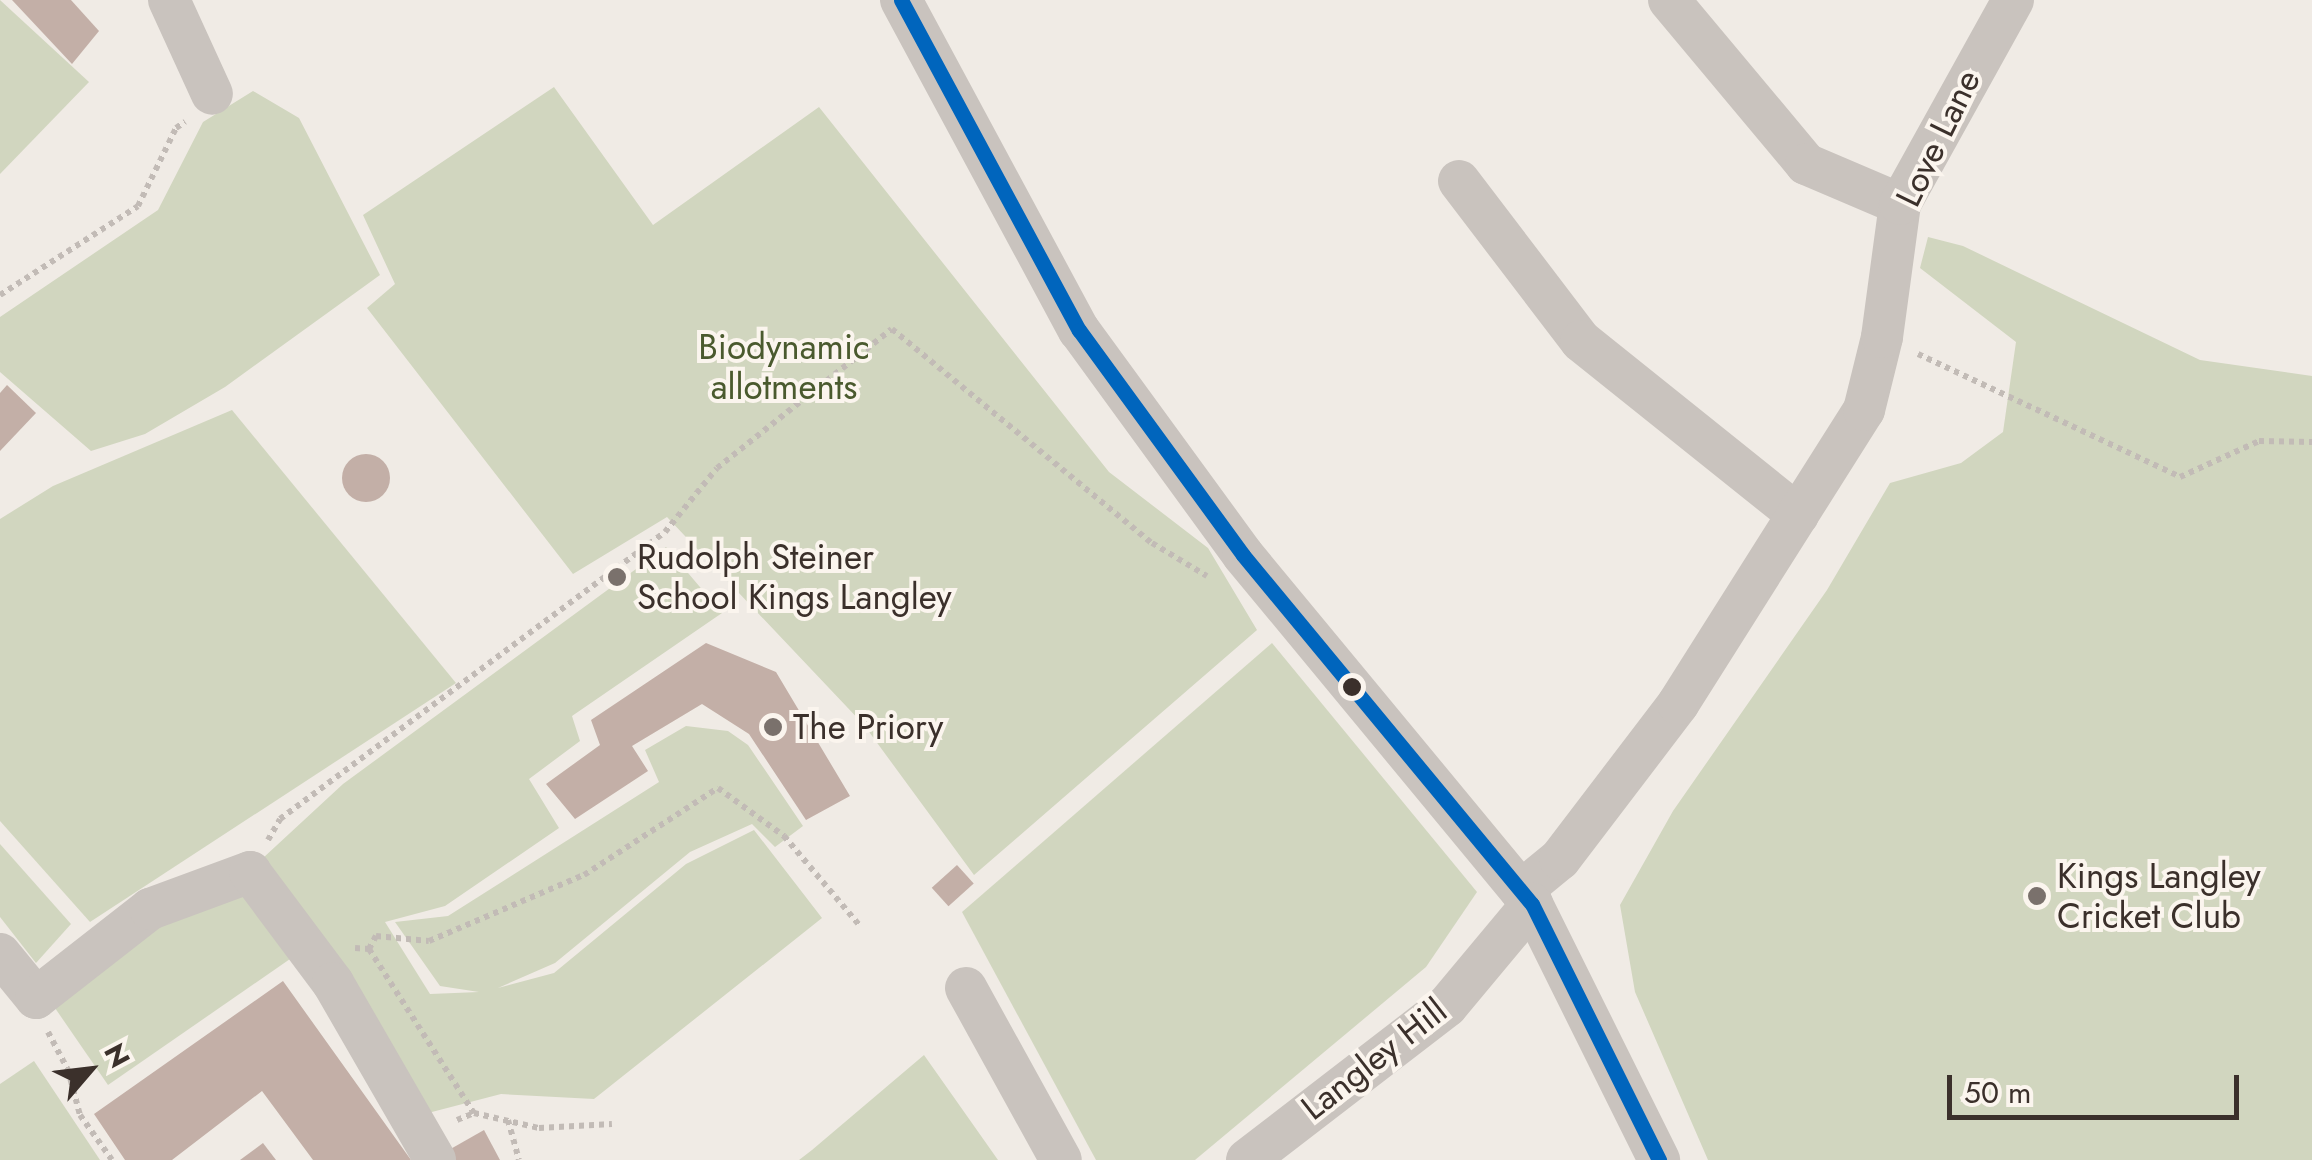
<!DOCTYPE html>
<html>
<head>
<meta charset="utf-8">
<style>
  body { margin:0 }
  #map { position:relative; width:2312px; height:1160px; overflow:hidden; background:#f0ebe5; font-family:Jost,sans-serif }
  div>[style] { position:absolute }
  .green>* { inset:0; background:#d1d6bf }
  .building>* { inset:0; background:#c3afa7; transform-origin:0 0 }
  .round { border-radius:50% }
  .path>* { height:6px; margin-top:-3px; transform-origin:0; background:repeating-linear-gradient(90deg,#c2bbb6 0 5px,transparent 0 10px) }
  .minor>* { height:42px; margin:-21px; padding:0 21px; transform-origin:21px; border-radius:21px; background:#c9c3be }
  .bus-1>* { height:15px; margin:-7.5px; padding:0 7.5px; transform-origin:7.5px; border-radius:7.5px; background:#0065bd }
  .dots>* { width:28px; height:28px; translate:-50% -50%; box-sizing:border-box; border:5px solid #fbf5ee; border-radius:50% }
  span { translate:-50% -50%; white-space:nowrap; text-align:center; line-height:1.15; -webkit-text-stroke:8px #fbf5ee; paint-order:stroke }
  .street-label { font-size:35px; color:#3b302b }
  .park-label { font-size:35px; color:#4a5a2e }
  .poi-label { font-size:35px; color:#3b302b }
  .left { translate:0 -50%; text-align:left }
  .north { position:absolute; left:40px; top:1020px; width:100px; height:100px; -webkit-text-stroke:8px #fbf5ee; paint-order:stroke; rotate:62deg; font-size:28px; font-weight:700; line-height:40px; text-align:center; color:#3b302b }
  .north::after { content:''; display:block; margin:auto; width:35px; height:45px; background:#3b302b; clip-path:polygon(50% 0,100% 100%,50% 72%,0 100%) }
  .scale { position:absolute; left:1947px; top:1075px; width:292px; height:45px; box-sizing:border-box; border:5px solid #3b302b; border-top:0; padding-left:12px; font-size:30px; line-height:35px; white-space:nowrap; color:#3b302b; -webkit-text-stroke:8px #fbf5ee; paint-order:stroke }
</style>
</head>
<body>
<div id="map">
  <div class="green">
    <i style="clip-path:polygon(0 0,89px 82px,0 174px)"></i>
    <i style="clip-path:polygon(554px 87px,653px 225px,819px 107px,1109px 472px,1208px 548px,1257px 630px,974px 875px,864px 725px,667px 517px,573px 574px,367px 308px,395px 284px,363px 215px)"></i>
    <i style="clip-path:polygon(253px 91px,299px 118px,380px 275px,225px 387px,145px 434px,91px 451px,0 372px,0 317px,158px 210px,203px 122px)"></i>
    <i style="clip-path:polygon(1928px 237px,1963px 246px,2200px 360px,2312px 376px,2312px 1160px,1708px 1160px,1635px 992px,1620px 905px,1673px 811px,1827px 590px,1890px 483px,1961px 463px,2003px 432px,2016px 342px,1920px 268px)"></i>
    <i style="clip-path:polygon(232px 410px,456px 683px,90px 922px,0 821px,0 519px,53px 486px)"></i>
    <i style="clip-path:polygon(666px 547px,722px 613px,572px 716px,580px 741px,529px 779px,559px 828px,445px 906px,385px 922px,430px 994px,479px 992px,440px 986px,395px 922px,448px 916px,659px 782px,645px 750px,686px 726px,728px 731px,748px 745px,803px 826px,775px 847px,752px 824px,690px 852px,555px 963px,498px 988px,554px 973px,686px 864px,754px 830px,822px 918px,594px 1099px,501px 1094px,428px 1113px,263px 858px,343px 784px)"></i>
    <i style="clip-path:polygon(1272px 643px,1477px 892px,1426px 967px,1195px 1160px,1096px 1160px,962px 912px)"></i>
    <i style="clip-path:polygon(0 844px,71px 924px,36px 963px,0 917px)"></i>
    <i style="clip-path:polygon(245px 888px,290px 959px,108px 1085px,55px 1008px,145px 931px)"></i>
    <i style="clip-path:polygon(924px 1055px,998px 1160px,799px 1160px,812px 1150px)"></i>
    <i style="clip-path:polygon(34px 1061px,100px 1160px,0 1160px,0 1084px)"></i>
  </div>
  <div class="building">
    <i style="clip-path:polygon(12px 0,71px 0,99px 31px,72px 64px)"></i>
    <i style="clip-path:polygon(7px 385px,36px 413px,0 451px,0 393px)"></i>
    <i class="round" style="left:342px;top:454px;width:48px;height:48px"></i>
    <i style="clip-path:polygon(706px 643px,776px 672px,850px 796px,806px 820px,749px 734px,702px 704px,632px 746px,648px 771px,575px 819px,546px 784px,600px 745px,591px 720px)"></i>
    <i style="left:957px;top:865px;width:25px;height:34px;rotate:48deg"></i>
    <i style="clip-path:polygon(283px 981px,411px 1160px,313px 1160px,262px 1091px,172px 1160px,125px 1160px,94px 1114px)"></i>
    <i style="clip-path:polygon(484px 1130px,500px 1160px,443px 1160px,440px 1155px)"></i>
    <i style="clip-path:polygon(263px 1143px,276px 1160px,240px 1160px)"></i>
  </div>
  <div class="path">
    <i style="left:0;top:295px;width:164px;rotate:-32.8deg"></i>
    <i style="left:138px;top:206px;width:87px;rotate:-64deg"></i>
    <i style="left:176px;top:128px;width:11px;rotate:-34deg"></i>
    <i style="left:1918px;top:354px;width:289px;rotate:25.1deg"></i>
    <i style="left:2180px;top:477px;width:87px;rotate:-24.5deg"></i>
    <i style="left:2259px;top:441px;width:53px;rotate:1.1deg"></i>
    <i style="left:268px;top:840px;width:24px;rotate:-60deg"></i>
    <i style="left:280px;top:819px;width:480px;rotate:-36.7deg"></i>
    <i style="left:665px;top:532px;width:82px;rotate:-50.9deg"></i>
    <i style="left:717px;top:468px;width:223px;rotate:-38.5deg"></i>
    <i style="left:892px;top:329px;width:337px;rotate:39.5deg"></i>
    <i style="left:1152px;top:543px;width:64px;rotate:31deg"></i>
    <i style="left:355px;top:948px;width:14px;rotate:4deg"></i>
    <i style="left:369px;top:949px;width:195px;rotate:57.4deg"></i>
    <i style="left:369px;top:949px;width:15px;rotate:-62deg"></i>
    <i style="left:376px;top:936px;width:53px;rotate:5.4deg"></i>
    <i style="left:429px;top:941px;width:168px;rotate:-23.1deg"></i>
    <i style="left:584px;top:875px;width:160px;rotate:-33deg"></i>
    <i style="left:718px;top:788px;width:82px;rotate:36deg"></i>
    <i style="left:784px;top:836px;width:119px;rotate:49.8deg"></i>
    <i style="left:48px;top:1032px;width:43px;rotate:62.2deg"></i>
    <i style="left:68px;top:1070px;width:47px;rotate:75.1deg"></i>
    <i style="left:80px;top:1115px;width:55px;rotate:54.6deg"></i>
    <i style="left:457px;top:1120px;width:18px;rotate:-22deg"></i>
    <i style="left:474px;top:1113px;width:67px;rotate:13deg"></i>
    <i style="left:539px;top:1128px;width:73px;rotate:-3.1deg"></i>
    <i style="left:508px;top:1120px;width:41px;rotate:74.6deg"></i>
  </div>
  <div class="minor">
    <i style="left:169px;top:0;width:103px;rotate:65.4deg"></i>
    <i style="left:901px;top:0;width:375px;rotate:61.7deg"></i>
    <i style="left:1079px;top:330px;width:278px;rotate:53.9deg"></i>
    <i style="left:1243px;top:555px;width:453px;rotate:50.4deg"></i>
    <i style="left:1532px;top:904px;width:286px;rotate:63.6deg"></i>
    <i style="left:1669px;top:0;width:214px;rotate:50.1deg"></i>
    <i style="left:1806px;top:164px;width:102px;rotate:23.1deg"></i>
    <i style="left:1459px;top:181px;width:201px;rotate:52.7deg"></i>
    <i style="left:1581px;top:341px;width:278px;rotate:38.7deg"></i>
    <i style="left:1521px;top:891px;width:50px;rotate:-39.4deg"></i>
    <i style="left:1560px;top:859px;width:195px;rotate:-52.7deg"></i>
    <i style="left:1678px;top:704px;width:348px;rotate:-57.7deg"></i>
    <i style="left:1864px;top:410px;width:75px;rotate:-76.1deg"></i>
    <i style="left:1882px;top:337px;width:134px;rotate:-82.3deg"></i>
    <i style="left:1900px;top:204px;width:233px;rotate:-61deg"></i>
    <i style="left:0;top:954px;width:57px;rotate:50.7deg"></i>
    <i style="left:36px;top:998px;width:145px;rotate:-38deg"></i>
    <i style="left:150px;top:909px;width:107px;rotate:-20.3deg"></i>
    <i style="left:250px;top:872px;width:139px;rotate:53.2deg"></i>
    <i style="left:333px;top:983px;width:204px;rotate:60deg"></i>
    <i style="left:966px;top:988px;width:196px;rotate:61.1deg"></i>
    <i style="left:1247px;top:1160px;width:252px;rotate:-37.6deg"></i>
    <i style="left:1447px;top:1006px;width:133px;rotate:-50.2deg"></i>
  </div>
  <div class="bus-1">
    <i style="left:901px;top:0;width:375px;rotate:61.7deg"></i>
    <i style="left:1079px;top:330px;width:278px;rotate:53.9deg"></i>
    <i style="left:1243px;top:555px;width:453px;rotate:50.4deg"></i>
    <i style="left:1532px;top:904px;width:286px;rotate:63.6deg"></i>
  </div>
  <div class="dots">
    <i style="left:617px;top:577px;background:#7a716c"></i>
    <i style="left:1352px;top:687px;background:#3b302b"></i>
    <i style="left:773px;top:727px;background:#7a716c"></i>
    <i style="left:2037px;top:896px;background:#7a716c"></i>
  </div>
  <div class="street-label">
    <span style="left:1938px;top:138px;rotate:-64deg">Love Lane</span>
    <span style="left:1374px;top:1059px;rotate:-38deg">Langley Hill</span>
  </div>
  <div class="park-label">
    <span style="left:784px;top:367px">Biodynamic<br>allotments</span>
  </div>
  <div class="poi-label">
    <span class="left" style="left:637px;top:577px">Rudolph Steiner<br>School Kings Langley</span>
    <span class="left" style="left:793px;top:727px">The Priory</span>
    <span class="left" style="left:2057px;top:896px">Kings Langley<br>Cricket Club</span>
  </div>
  <div class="north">N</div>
  <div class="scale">50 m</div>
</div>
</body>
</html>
